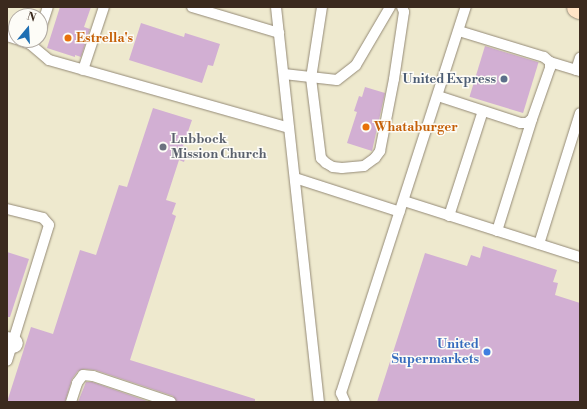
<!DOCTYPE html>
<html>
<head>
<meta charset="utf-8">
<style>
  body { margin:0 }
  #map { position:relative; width:587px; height:409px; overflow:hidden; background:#eee9ce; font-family:"Libre Bodoni",serif }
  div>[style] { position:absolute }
  .building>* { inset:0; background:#d2afd3; transform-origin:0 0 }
  .roads { filter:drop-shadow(0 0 1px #948a76) drop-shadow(0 0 1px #948a76) }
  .lane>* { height:10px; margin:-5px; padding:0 5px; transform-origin:5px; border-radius:5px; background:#fff }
  .street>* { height:19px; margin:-9.5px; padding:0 9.5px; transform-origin:9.5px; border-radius:9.5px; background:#fff }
  .secondary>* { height:22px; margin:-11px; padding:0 11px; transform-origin:11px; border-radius:11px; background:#ffe4c6 }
  .dots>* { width:11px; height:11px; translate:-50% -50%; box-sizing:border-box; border:2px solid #fdfcf7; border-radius:50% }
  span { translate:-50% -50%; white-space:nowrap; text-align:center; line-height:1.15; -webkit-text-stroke:3px #fdfcf7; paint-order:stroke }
  .food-label { font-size:13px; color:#c56008; font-weight:700 }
  .left { translate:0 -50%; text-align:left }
  .service-label { font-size:13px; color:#4e5e75; font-weight:700 }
  .right { translate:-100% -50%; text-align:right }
  .worship-label { font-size:13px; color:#5b616d; font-weight:700 }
  .shop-label { font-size:13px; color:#366cbe; font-weight:700 }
  .frame { position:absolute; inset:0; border:8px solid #3b2a1e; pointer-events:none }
  .north { position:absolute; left:8px; top:8px; width:40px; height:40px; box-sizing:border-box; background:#fdfcf7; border:1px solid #afa8a0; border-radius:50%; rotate:18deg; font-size:11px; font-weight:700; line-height:16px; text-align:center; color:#3b2a1e }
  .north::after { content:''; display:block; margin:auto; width:14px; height:18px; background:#1f6fb2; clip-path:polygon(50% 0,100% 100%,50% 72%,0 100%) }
</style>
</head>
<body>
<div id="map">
  <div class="building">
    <i style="clip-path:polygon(60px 7px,91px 7px,84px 27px,90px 29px,81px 57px,75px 55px,75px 57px,47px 48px)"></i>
    <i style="clip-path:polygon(141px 23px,184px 37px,185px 33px,220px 44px,213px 66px,208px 65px,202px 83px,129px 60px)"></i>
    <i style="left:485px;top:46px;width:56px;height:53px;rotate:17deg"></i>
    <i style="clip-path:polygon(365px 87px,385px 93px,372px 151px,347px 143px,357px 112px,354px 111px,359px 96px,362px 97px)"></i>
    <i style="clip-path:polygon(153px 108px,192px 120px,183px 146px,188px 148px,184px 162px,179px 160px,166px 200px,176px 203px,172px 214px,176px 216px,130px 360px,255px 399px,255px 402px,177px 402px,173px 396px,95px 370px,84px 369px,78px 371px,72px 379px,65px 402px,7px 402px,31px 327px,53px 334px,80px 250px,96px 255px,119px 185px,127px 187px)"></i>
    <i style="clip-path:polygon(483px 246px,557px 270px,553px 282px,558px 283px,555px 295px,580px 303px,580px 402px,377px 402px,425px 253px,467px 266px,471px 255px,480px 258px)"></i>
    <i style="clip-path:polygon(7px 252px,29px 259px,10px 317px,7px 317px)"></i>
    <i style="clip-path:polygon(86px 382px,92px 382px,150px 402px,78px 402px)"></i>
  </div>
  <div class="roads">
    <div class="lane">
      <i style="left:192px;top:7px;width:91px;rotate:16.6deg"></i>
      <i style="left:276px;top:7px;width:397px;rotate:83.8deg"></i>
      <i style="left:322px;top:7px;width:72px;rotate:98.8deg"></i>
      <i style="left:311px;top:78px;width:81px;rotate:82.9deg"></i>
      <i style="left:321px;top:158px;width:7px;rotate:45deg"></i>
      <i style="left:326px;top:163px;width:8px;rotate:30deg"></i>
      <i style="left:333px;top:167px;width:9px;rotate:6deg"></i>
      <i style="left:342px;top:168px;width:22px;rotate:-5deg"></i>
      <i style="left:364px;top:166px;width:14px;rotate:-36deg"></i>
      <i style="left:375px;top:158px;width:9px;rotate:-54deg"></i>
      <i style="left:380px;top:151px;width:73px;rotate:-79deg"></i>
      <i style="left:394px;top:79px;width:68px;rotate:-81.5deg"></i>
      <i style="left:404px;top:12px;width:5px;rotate:-112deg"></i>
      <i style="left:40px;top:31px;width:25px;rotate:-72deg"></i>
      <i style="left:7px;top:36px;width:9px;rotate:18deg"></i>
      <i style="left:19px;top:40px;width:12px;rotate:20deg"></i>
      <i style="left:30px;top:44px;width:25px;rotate:40deg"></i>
      <i style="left:49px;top:60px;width:249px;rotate:15.8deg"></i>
      <i style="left:550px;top:62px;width:31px;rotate:17deg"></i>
      <i style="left:83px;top:70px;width:66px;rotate:-71.6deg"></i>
      <i style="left:576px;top:70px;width:13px;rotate:-72deg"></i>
      <i style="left:284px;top:74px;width:53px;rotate:6.5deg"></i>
      <i style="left:337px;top:80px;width:24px;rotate:-38deg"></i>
      <i style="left:356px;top:65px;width:67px;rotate:-59.6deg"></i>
      <i style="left:438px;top:96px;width:86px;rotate:18.2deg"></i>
      <i style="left:520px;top:123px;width:7px"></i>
      <i style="left:527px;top:123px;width:6px;rotate:-39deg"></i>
      <i style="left:532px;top:119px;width:54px;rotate:-70.6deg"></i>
      <i style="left:550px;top:68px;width:6px;rotate:-90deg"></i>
      <i style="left:550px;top:62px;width:8px;rotate:-140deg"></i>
      <i style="left:544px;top:57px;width:89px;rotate:-163deg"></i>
      <i style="left:295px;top:178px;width:110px;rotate:17.9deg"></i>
      <i style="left:404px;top:201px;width:185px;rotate:17.7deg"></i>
      <i style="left:7px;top:209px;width:37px;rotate:14deg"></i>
      <i style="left:43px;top:218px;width:9px;rotate:49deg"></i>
      <i style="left:49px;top:225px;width:142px;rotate:107.2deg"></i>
      <i style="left:449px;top:216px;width:110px;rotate:-72.1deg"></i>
      <i style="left:497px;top:231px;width:117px;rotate:-72.6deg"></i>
      <i style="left:539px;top:244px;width:137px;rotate:-72.6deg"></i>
      <i style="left:71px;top:402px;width:20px;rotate:-72deg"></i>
      <i style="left:77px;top:383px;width:10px;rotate:-53deg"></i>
      <i style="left:83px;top:375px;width:10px;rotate:6deg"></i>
      <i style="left:93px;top:376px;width:82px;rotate:18.4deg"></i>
      <i style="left:345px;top:402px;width:10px;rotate:-114deg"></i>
      <i style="left:341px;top:393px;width:406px;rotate:-72.1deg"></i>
    </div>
    <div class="street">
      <i style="left:7px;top:341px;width:6px;rotate:18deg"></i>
    </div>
    <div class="secondary">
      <i style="left:578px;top:7px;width:2px;rotate:27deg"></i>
    </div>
  </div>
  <div class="dots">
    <i style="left:68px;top:38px;background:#e8710a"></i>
    <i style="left:504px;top:79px;background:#5c6f8a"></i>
    <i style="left:366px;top:127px;background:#e8710a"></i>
    <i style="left:163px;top:147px;background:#6b7280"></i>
    <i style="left:487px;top:352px;background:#3f7fe0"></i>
  </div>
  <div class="food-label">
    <span class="left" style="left:76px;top:38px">Estrella's</span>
    <span class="left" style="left:374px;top:127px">Whataburger</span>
  </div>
  <div class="service-label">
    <span class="right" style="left:496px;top:79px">United Express</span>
  </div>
  <div class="worship-label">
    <span class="left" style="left:171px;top:147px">Lubbock<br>Mission Church</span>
  </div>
  <div class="shop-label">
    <span class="right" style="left:479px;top:352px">United<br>Supermarkets</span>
  </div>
  <div class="frame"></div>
  <div class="north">N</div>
</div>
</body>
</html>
